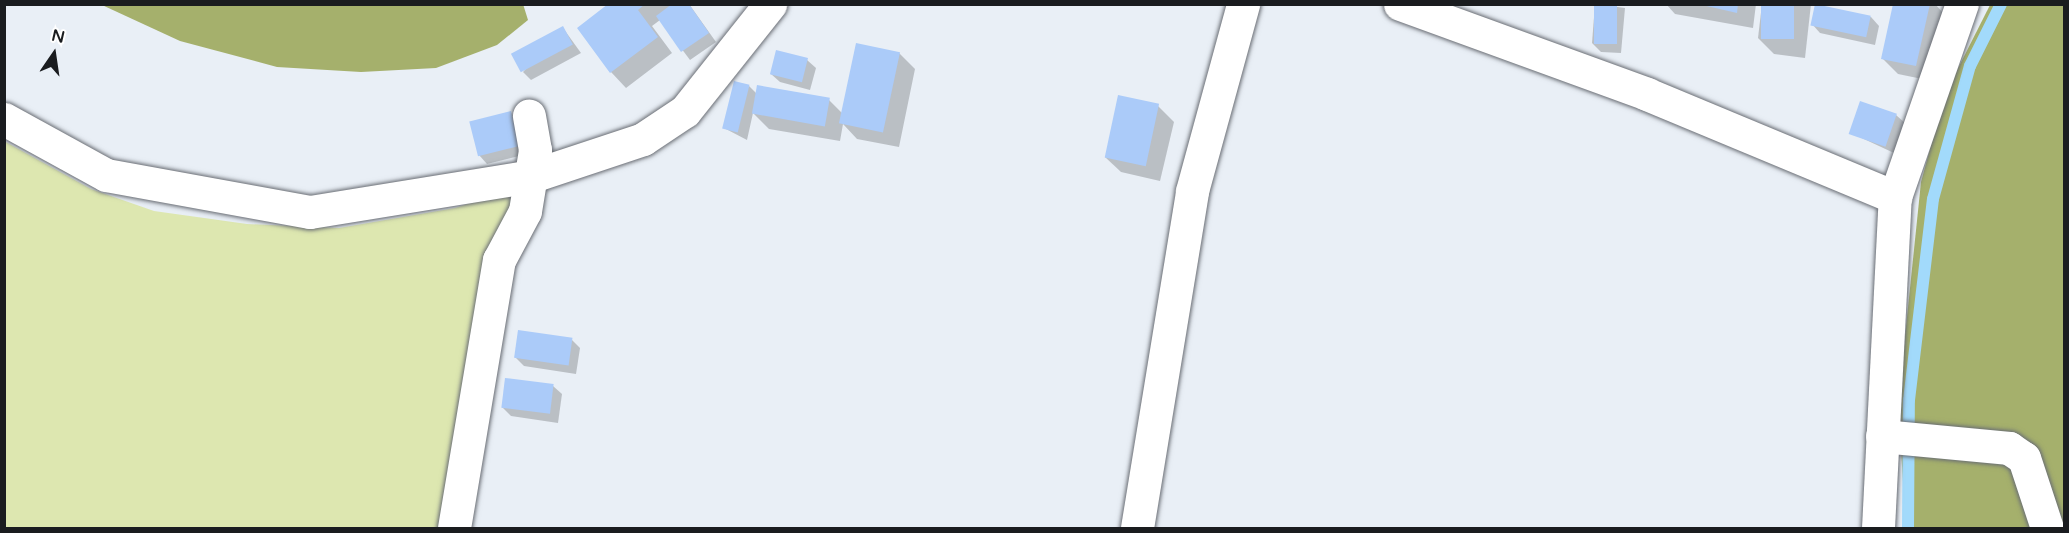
<!DOCTYPE html>
<html>
<head>
<meta charset="utf-8">
<style>
  body { margin:0 }
  #map { position:relative; width:2069px; height:533px; overflow:hidden; background:#e9eff6; font-family:"Varela Round",sans-serif }
  div>[style] { position:absolute }
  .green>* { inset:0; background:#dde7b0 }
  .forest>* { inset:0; background:#a5b06c }
  .shadow>* { inset:0; background:#0003 }
  .stream>* { height:12px; margin:-6px; padding:0 6px; transform-origin:6px; border-radius:6px; background:#a2dafb }
  .building>* { inset:0; background:#abcbf9; transform-origin:0 0 }
  .roads { filter:drop-shadow(0 0 2px #696d74) drop-shadow(0 0 2px #696d74) }
  .minor>* { height:33px; margin:-16.5px; padding:0 16.5px; transform-origin:16.5px; border-radius:16.5px; background:#fff }
  span { translate:-50% -50%; white-space:nowrap; text-align:center; line-height:1.15; -webkit-text-stroke:4.5px #fff; paint-order:stroke }
  .frame { position:absolute; inset:0; border:6px solid #1a1c1f; pointer-events:none }
  .north { position:absolute; left:24px; top:24px; width:60px; height:60px; -webkit-text-stroke:4px #fff; paint-order:stroke; rotate:13deg; font-size:16px; font-weight:700; line-height:24px; text-align:center; color:#1a1c1f }
  .north::after { content:''; display:block; margin:auto; width:21px; height:27px; background:#1a1c1f; clip-path:polygon(50% 0,100% 100%,50% 72%,0 100%) }
</style>
</head>
<body>
<div id="map">
  <div class="green">
    <i style="clip-path:polygon(4px 141px,91px 189px,154px 211px,247px 224px,339px 228px,455px 208px,501px 193px,516px 197px,446px 528px,5px 528px)"></i>
  </div>
  <div class="forest">
    <i style="clip-path:polygon(523px 4px,528px 20px,497px 45px,436px 68px,361px 72px,277px 67px,180px 41px,102px 5px)"></i>
    <i style="clip-path:polygon(1990px 5px,2064px 5px,2064px 528px,1906px 528px,1898px 404px,1921px 182px,1945px 94px)"></i>
  </div>
  <div class="shadow">
    <i style="clip-path:polygon(611px 4px,689px 4px,716px 42px,690px 60px,660px 20px,652px 26px,672px 53px,626px 88px,611px 72px)"></i>
    <i style="clip-path:polygon(1595px 4px,1625px 8px,1621px 53px,1601px 52px,1592px 43px)"></i>
    <i style="clip-path:polygon(1666px 4px,1756px 4px,1753px 28px,1675px 14px)"></i>
    <i style="clip-path:polygon(1762px 4px,1811px 4px,1805px 58px,1774px 54px,1758px 38px)"></i>
    <i style="clip-path:polygon(1894px 4px,1935px 4px,1946px 16px,1932px 81px,1898px 74px,1882px 58px)"></i>
    <i style="clip-path:polygon(1871px 17px,1879px 26px,1875px 45px,1820px 33px,1812px 24px)"></i>
    <i style="clip-path:polygon(563px 28px,581px 53px,531px 80px,523px 72px)"></i>
    <i style="clip-path:polygon(899px 53px,915px 69px,899px 147px,857px 139px,843px 124px,840px 141px,769px 129px,753px 113px,747px 140px,724px 128px,749px 86px,757px 94px,829px 100px,843px 114px)"></i>
    <i style="clip-path:polygon(807px 60px,816px 68px,810px 90px,780px 82px,771px 74px)"></i>
    <i style="clip-path:polygon(1158px 106px,1174px 122px,1160px 181px,1121px 172px,1105px 157px)"></i>
    <i style="clip-path:polygon(511px 113px,519px 122px,527px 154px,487px 164px,479px 155px)"></i>
    <i style="clip-path:polygon(1896px 115px,1905px 123px,1894px 153px,1851px 133px)"></i>
    <i style="clip-path:polygon(571px 339px,580px 348px,576px 374px,524px 366px,515px 357px)"></i>
    <i style="clip-path:polygon(553px 386px,562px 394px,558px 423px,511px 416px,502px 407px)"></i>
  </div>
  <div class="stream">
    <i style="left:1908px;top:528px;width:128px;rotate:-89.6deg"></i>
    <i style="left:1909px;top:400px;width:202px;rotate:-83.2deg"></i>
    <i style="left:1933px;top:199px;width:138px;rotate:-74.5deg"></i>
    <i style="left:1970px;top:66px;width:69px;rotate:-63.4deg"></i>
  </div>
  <div class="building">
    <i style="clip-path:polygon(608px 4px,645px 4px,638px 10px,658px 37px,610px 73px,577px 28px)"></i>
    <i style="clip-path:polygon(672px 4px,689px 4px,709px 33px,681px 52px,656px 16px)"></i>
    <i style="left:1594px;top:4px;width:23px;height:40px"></i>
    <i style="clip-path:polygon(1698px 4px,1738px 4px,1737px 13px)"></i>
    <i style="left:1761px;top:4px;width:33px;height:35px"></i>
    <i style="left:1815px;top:4px;width:57px;height:22px;rotate:12deg"></i>
    <i style="clip-path:polygon(1893px 4px,1930px 4px,1916px 66px,1881px 59px)"></i>
    <i style="left:563px;top:26px;width:21px;height:59px;rotate:62deg"></i>
    <i style="left:856px;top:43px;width:45px;height:82px;rotate:12deg"></i>
    <i style="left:776px;top:50px;width:33px;height:25px;rotate:14deg"></i>
    <i style="left:734px;top:81px;width:16px;height:49px;rotate:14deg"></i>
    <i style="left:757px;top:85px;width:74px;height:29px;rotate:10deg"></i>
    <i style="left:1118px;top:95px;width:42px;height:64px;rotate:12deg"></i>
    <i style="left:1860px;top:101px;width:39px;height:35px;rotate:19deg"></i>
    <i style="left:511px;top:111px;width:36px;height:43px;rotate:76deg"></i>
    <i style="left:518px;top:330px;width:55px;height:28px;rotate:8deg"></i>
    <i style="left:505px;top:378px;width:49px;height:30px;rotate:7deg"></i>
  </div>
  <div class="roads">
    <div class="minor">
      <i style="left:1400px;top:4px;width:263px;rotate:20deg"></i>
      <i style="left:1647px;top:94px;width:269px;rotate:22.6deg"></i>
      <i style="left:4px;top:119px;width:116px;rotate:28.8deg"></i>
      <i style="left:106px;top:175px;width:207px;rotate:10.3deg"></i>
      <i style="left:310px;top:212px;width:225px;rotate:-9.2deg"></i>
      <i style="left:532px;top:176px;width:117px;rotate:-18.4deg"></i>
      <i style="left:643px;top:139px;width:50px;rotate:-33.7deg"></i>
      <i style="left:685px;top:111px;width:137px;rotate:-51.5deg"></i>
      <i style="left:1882px;top:436px;width:128px;rotate:5.4deg"></i>
      <i style="left:2009px;top:448px;width:18px;rotate:34deg"></i>
      <i style="left:2024px;top:458px;width:74px;rotate:71.8deg"></i>
      <i style="left:454px;top:528px;width:272px;rotate:-80.5deg"></i>
      <i style="left:499px;top:260px;width:55px;rotate:-62deg"></i>
      <i style="left:525px;top:211px;width:62px;rotate:-80.7deg"></i>
      <i style="left:535px;top:150px;width:35px;rotate:-100deg"></i>
      <i style="left:1137px;top:528px;width:341px;rotate:-80.7deg"></i>
      <i style="left:1192px;top:191px;width:194px;rotate:-74.7deg"></i>
      <i style="left:1878px;top:528px;width:331px;rotate:-87.1deg"></i>
      <i style="left:1895px;top:197px;width:204px;rotate:-70.9deg"></i>
    </div>
  </div>
  <div class="frame"></div>
  <div class="north">N</div>
</div>
</body>
</html>
